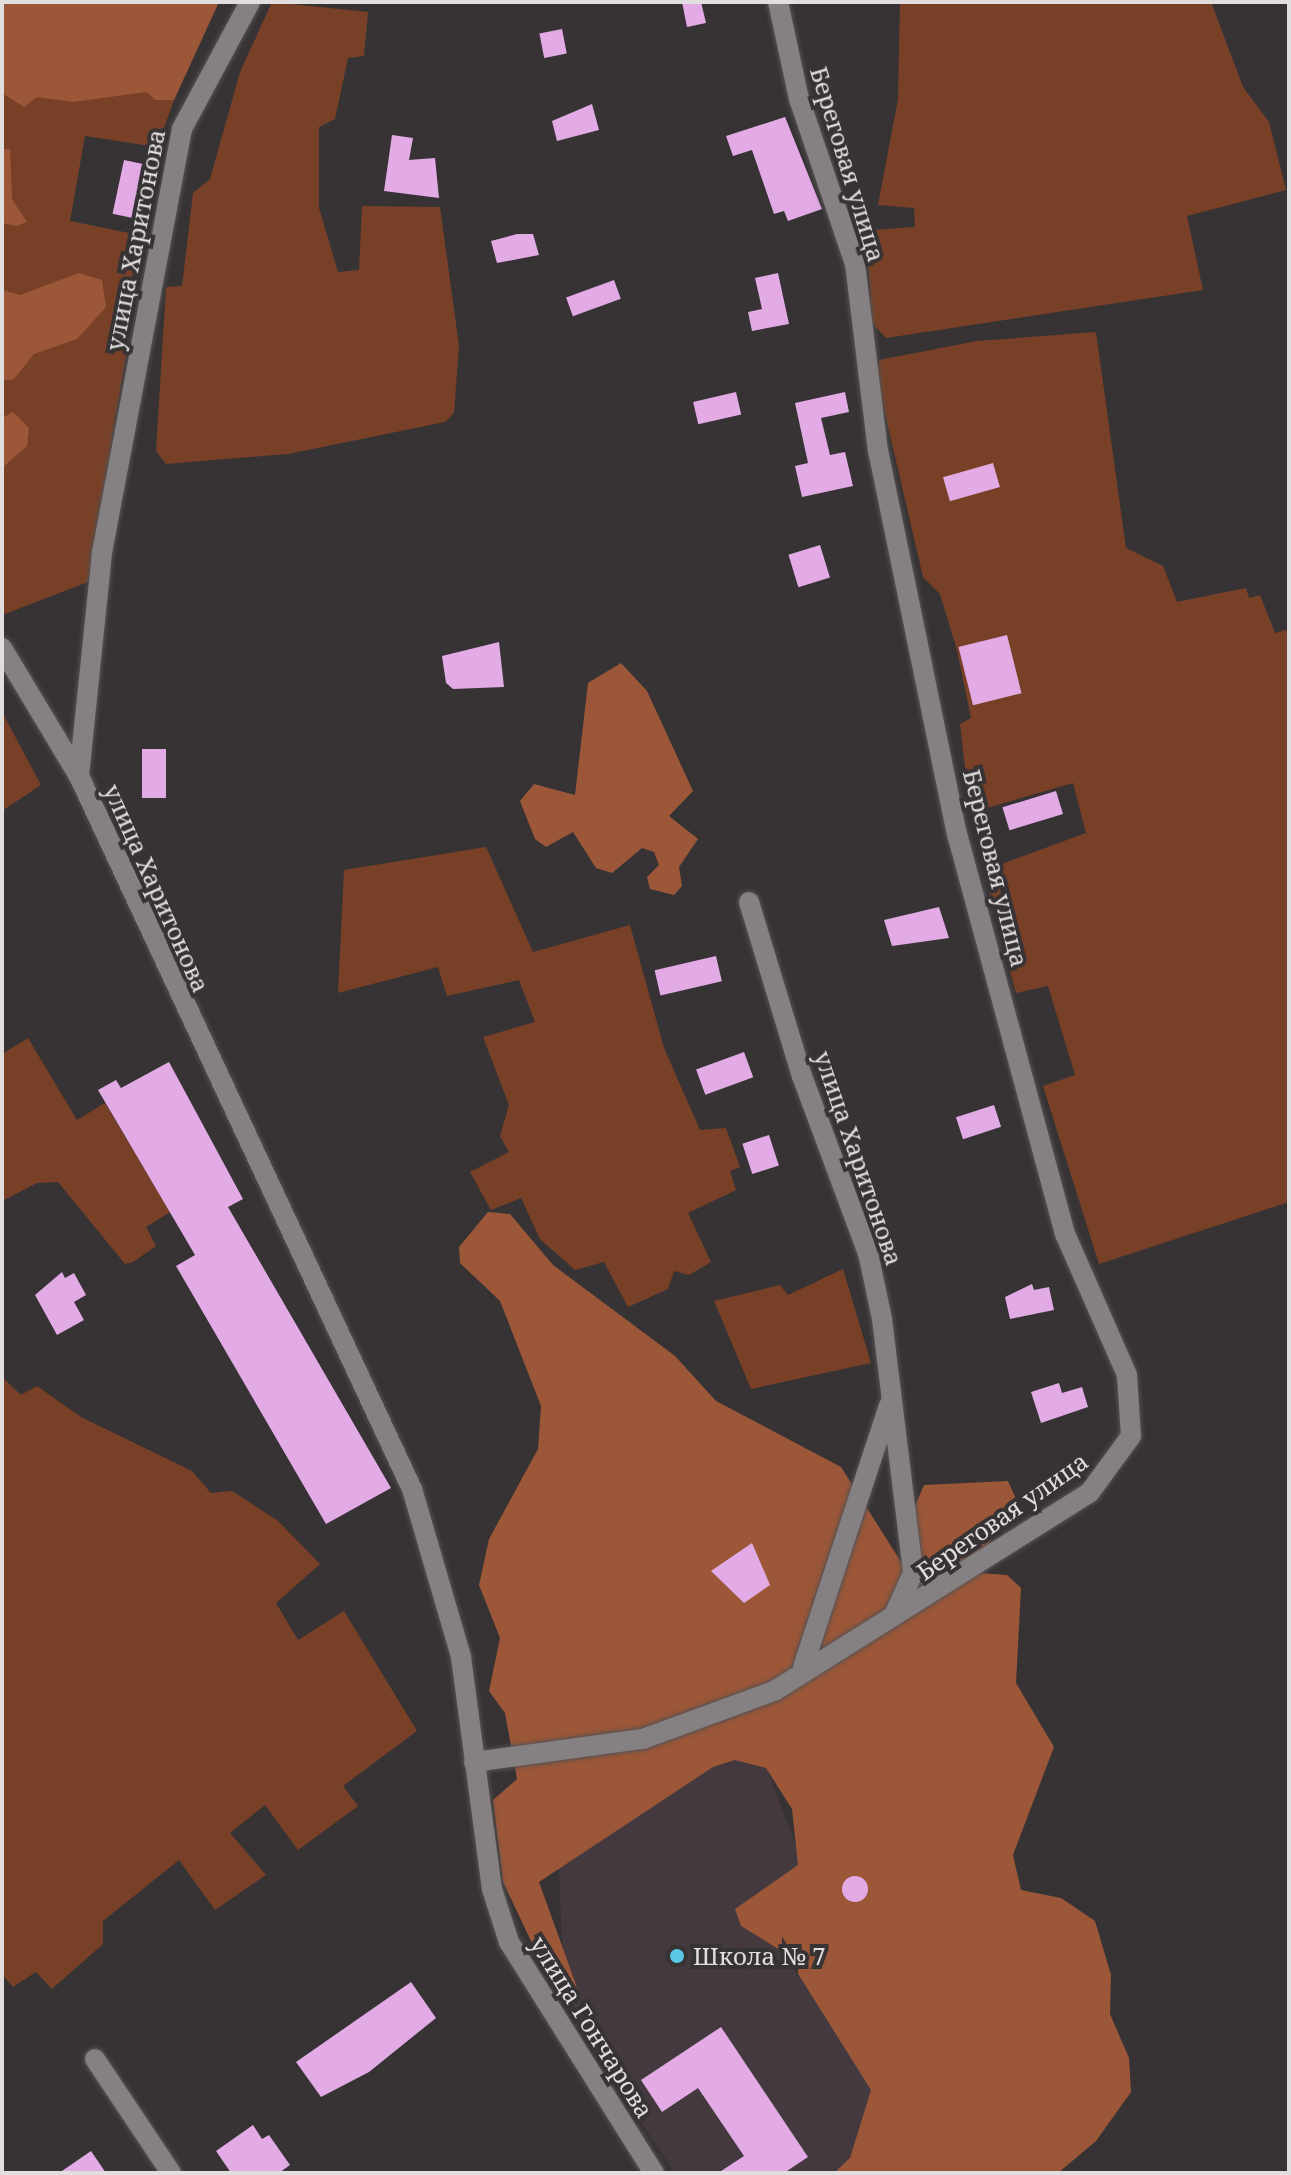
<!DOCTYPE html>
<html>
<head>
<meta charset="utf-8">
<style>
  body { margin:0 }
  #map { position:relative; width:1291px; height:2175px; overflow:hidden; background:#373335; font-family:"Noto Serif",serif }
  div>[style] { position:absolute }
  .built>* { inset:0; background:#44393e }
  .green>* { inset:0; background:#784026 }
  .forest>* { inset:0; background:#9c5738 }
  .building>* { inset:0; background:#e2abe6; transform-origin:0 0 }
  .round { border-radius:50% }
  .roads { filter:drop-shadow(0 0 2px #555253) drop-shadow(0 0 2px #555253) }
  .street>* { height:20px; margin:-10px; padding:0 10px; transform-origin:10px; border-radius:10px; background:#858082 }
  .dots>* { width:22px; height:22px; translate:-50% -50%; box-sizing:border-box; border:4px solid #373335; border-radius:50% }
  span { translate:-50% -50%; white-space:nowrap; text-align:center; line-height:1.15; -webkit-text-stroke:8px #373335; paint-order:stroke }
  .street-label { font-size:24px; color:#e1dedf }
  .poi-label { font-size:24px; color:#e1dedf }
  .left { translate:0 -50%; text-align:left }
  .frame { position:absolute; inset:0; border:4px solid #e1dedf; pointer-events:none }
</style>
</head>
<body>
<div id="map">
  <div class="built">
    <i style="clip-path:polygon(754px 1735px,805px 1869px,936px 2173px,675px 2173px,565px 2009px,558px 1851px)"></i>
  </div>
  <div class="green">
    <i style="clip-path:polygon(2px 2px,219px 2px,194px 45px,157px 147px,85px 136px,70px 221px,129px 233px,123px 264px,141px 266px,88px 582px,2px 615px)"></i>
    <i style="clip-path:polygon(272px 2px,368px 12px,364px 56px,348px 58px,335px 119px,319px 127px,319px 208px,338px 272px,359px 270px,362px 206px,440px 207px,459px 346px,454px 413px,445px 422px,288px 454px,166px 464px,156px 451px,166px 287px,182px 286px,193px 193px,210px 179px,240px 72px)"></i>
    <i style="clip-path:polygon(900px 2px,1211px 2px,1243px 87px,1269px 122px,1286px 190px,1187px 216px,1203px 290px,886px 338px,872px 323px,867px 238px,873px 230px,915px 227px,914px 208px,878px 205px,898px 99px)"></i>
    <i style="clip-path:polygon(1096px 332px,1126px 548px,1163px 566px,1177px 602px,1246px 588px,1249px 598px,1260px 595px,1275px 633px,1289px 629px,1289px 1202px,1099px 1264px,1043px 1086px,1075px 1075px,1048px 986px,1016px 993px,983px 871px,1086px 833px,1073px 783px,970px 813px,960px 724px,971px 718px,957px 650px,940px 594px,923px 577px,877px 379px,879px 360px,977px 341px)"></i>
    <i style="clip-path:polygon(2px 712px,41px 785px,2px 811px)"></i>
    <i style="clip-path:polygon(486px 847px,533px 952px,630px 925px,664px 1048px,700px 1130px,726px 1128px,740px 1167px,730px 1171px,736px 1190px,688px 1213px,711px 1262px,689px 1275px,674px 1271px,668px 1289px,628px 1307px,604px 1262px,575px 1270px,540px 1239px,521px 1198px,491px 1210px,470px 1172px,509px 1152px,500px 1136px,509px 1105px,483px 1037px,535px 1022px,519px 980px,447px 996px,438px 967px,338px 993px,344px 870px)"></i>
    <i style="clip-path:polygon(28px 1038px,77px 1120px,105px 1103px,170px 1212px,146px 1227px,156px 1246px,133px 1262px,125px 1264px,58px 1182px,37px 1183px,2px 1201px,2px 1054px)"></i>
    <i style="clip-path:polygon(843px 1269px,871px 1363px,751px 1389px,714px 1301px,780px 1285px,788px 1295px)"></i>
    <i style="clip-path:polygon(2px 1377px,21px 1395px,37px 1386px,81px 1417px,192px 1471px,211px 1493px,232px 1491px,277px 1520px,320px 1564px,276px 1603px,298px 1640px,344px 1611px,417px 1731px,343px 1786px,358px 1806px,298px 1850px,265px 1805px,230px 1833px,266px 1875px,215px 1910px,179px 1860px,103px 1921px,103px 1944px,52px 1989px,36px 1972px,13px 1987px,2px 1974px)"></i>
  </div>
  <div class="forest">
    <i style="clip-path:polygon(2px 2px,219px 2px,174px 100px,155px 100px,147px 92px,73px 102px,37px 97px,24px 107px,2px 93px)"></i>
    <i style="clip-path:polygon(2px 149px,10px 149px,12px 199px,27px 222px,17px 226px,2px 223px)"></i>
    <i style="clip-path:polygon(79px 273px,102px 280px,106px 307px,77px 339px,34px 354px,14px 379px,2px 381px,2px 290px,20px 295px)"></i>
    <i style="clip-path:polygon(13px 412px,29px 428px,27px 446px,2px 468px,2px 418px)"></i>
    <i style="clip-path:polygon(621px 663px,647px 691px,693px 791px,669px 816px,698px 839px,679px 867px,682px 886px,674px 895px,650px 889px,647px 877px,659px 865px,654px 852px,642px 848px,612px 873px,596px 868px,573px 832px,546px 847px,535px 839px,520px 801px,534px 784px,575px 795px,588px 683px)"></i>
    <i style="clip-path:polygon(488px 1212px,510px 1214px,553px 1265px,675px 1356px,716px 1401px,841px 1467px,903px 1565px,908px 1522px,924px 1485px,1008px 1481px,1020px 1508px,990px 1541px,980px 1573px,1007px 1575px,1021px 1588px,1016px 1683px,1054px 1747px,1013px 1855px,1021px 1890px,1061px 1898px,1095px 1921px,1111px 1975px,1110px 2014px,1129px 2058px,1131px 2092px,1096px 2141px,1058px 2173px,834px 2173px,850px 2158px,871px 2090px,785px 1953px,741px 1926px,735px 1909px,798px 1865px,792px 1809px,766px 1768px,735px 1760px,713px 1767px,539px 1882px,579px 1993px,557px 1996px,503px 1882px,493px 1800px,517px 1779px,505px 1713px,489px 1691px,500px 1638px,479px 1585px,489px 1539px,538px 1449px,541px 1406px,500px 1301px,460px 1263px,459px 1247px)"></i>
  </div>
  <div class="building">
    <i style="clip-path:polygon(682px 2px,701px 2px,706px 23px,687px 27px)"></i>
    <i style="left:562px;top:29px;width:25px;height:23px;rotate:79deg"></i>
    <i style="clip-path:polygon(592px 104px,599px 130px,557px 141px,552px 121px)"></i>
    <i style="clip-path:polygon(785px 117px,822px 209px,788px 221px,784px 211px,774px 214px,752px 150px,733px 156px,726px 136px)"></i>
    <i style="clip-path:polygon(392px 135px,413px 138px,409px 160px,435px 158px,439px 198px,384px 191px)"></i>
    <i style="left:124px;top:160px;width:35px;height:55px;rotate:12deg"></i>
    <i style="clip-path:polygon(517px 234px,533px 234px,539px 255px,497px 263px,491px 241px)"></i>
    <i style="clip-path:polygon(778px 273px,789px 324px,752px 331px,748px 312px,762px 309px,755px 278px)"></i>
    <i style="left:614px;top:280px;width:20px;height:51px;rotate:70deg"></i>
    <i style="left:736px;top:392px;width:23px;height:44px;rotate:77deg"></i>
    <i style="clip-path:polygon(845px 392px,849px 412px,821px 418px,830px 455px,845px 452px,853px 486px,802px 497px,795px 466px,808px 463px,795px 403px)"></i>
    <i style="left:993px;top:463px;width:25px;height:52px;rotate:74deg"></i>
    <i style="left:820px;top:545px;width:34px;height:33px;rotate:73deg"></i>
    <i style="left:1007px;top:635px;width:60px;height:50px;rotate:76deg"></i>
    <i style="clip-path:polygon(499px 642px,504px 687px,453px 689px,446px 683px,442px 656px)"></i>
    <i style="left:142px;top:749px;width:24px;height:49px"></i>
    <i style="left:1056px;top:791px;width:24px;height:56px;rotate:73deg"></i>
    <i style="clip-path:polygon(939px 907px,949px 938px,892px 946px,884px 920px)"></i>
    <i style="left:716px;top:956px;width:26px;height:63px;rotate:77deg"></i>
    <i style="left:744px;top:1052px;width:27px;height:51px;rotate:70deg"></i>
    <i style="clip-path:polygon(169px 1062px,243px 1199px,228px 1207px,391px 1488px,326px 1524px,176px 1266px,195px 1255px,98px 1090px,116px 1080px,121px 1088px)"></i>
    <i style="left:994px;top:1105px;width:23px;height:40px;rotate:72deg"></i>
    <i style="left:769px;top:1135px;width:32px;height:28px;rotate:72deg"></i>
    <i style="clip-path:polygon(62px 1272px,65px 1278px,74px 1273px,86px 1295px,74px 1302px,84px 1320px,57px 1335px,35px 1295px)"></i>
    <i style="clip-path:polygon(1032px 1284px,1034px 1290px,1049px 1287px,1054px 1310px,1010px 1319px,1005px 1297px)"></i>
    <i style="clip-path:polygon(1059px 1383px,1062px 1393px,1082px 1387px,1088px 1407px,1041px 1423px,1031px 1392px)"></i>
    <i style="clip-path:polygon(752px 1543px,770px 1585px,744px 1603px,711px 1571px)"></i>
    <i class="round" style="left:842px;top:1876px;width:26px;height:26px"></i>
    <i style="clip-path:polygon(411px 1982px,436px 2018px,369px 2072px,321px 2097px,296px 2062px)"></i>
    <i style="clip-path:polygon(721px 2027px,808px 2157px,784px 2173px,718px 2173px,744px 2156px,698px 2088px,662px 2112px,641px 2080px)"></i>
    <i style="clip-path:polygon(253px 2125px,262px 2139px,269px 2135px,290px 2165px,279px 2173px,231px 2173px,216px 2151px)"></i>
    <i style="clip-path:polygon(91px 2151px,106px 2173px,59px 2173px)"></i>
  </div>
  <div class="roads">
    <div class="street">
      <i style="left:250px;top:2px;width:144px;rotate:118.2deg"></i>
      <i style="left:182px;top:129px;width:431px;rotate:100.7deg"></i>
      <i style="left:102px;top:553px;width:224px;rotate:95.9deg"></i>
      <i style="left:79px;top:776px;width:787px;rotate:64.97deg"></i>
      <i style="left:412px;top:1489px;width:175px;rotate:73.7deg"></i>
      <i style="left:461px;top:1657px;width:234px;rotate:82.4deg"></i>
      <i style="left:492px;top:1889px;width:56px;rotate:72.2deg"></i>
      <i style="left:509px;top:1942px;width:273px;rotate:57.9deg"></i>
      <i style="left:2px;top:648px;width:149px;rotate:59deg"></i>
      <i style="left:749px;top:902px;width:182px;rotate:73.1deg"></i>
      <i style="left:802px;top:1076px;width:189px;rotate:69.6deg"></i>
      <i style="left:868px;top:1253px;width:67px;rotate:78deg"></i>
      <i style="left:882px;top:1319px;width:256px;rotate:83deg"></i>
      <i style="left:913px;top:1573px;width:44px;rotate:114.2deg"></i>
      <i style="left:803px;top:1667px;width:276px;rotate:-71.8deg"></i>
      <i style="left:474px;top:1762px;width:171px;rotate:-7.8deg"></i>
      <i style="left:643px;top:1739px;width:142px;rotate:-20.2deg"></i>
      <i style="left:776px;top:1690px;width:371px;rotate:-32.2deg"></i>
      <i style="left:1090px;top:1492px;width:69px;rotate:-53.8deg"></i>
      <i style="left:1131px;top:1436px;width:61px;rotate:-93.8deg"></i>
      <i style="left:1127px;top:1375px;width:154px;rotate:-113.7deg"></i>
      <i style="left:1065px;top:1234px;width:413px;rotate:-105.1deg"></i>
      <i style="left:957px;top:835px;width:392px;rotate:-101.6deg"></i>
      <i style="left:878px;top:451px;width:188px;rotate:-97deg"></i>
      <i style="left:855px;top:264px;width:174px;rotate:-108.7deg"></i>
      <i style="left:799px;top:99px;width:99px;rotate:-102.2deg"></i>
      <i style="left:95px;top:2059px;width:137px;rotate:56.3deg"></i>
    </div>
  </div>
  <div class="dots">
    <i style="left:677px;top:1956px;background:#59c8e5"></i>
  </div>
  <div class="street-label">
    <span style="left:848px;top:164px;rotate:73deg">Береговая улица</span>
    <span style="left:135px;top:240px;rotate:-79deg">улица Харитонова</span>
    <span style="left:996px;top:868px;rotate:76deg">Береговая улица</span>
    <span style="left:157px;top:888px;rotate:66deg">улица Харитонова</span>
    <span style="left:859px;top:1158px;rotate:71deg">улица Харитонова</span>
    <span style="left:1002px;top:1516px;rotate:-35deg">Береговая улица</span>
    <span style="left:592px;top:2027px;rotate:58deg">улица Гончарова</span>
  </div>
  <div class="poi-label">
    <span class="left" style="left:693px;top:1956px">Школа № 7</span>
  </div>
  <div class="frame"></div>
</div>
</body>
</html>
